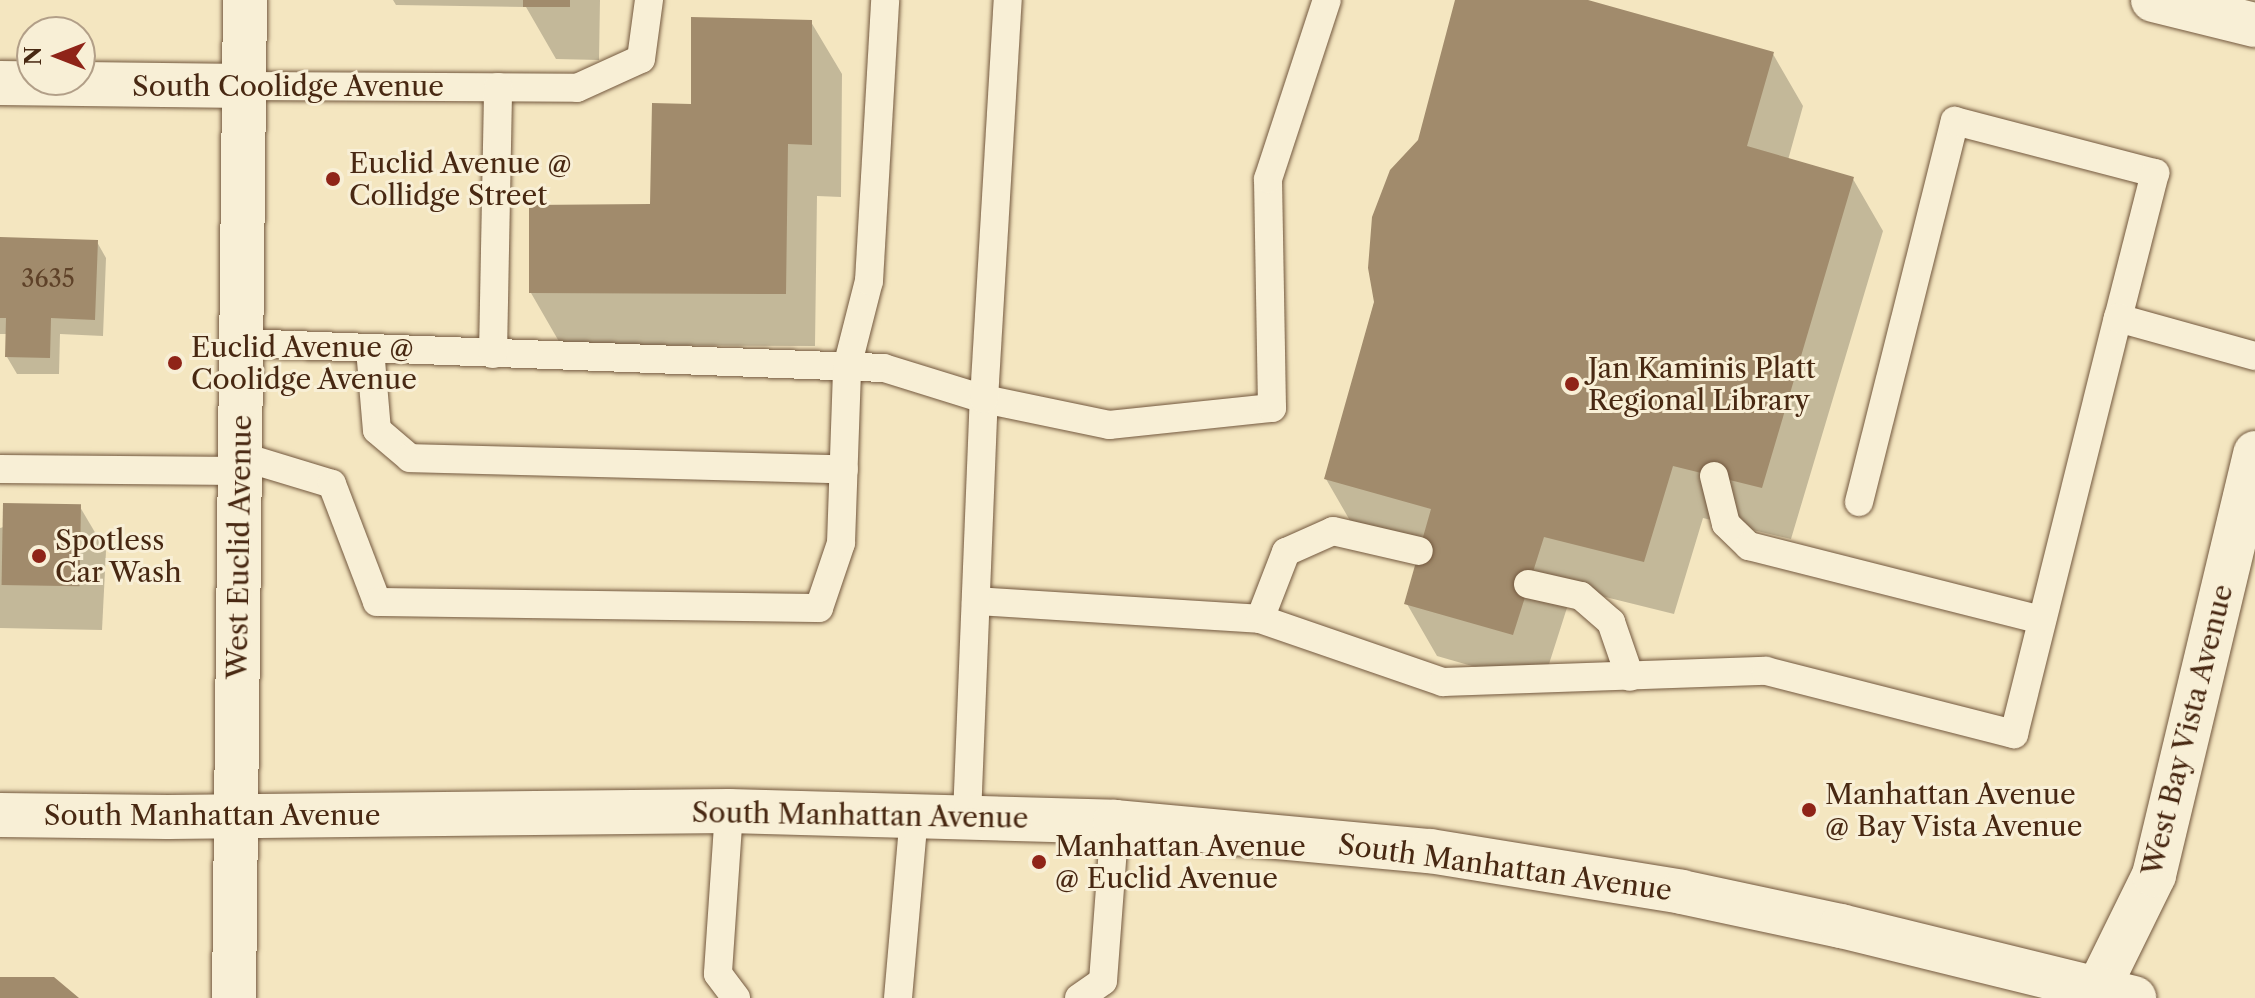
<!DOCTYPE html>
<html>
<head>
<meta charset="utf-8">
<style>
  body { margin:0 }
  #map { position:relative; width:2255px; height:998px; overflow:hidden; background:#f4e6c0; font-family:"Libre Caslon Text",serif }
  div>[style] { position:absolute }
  .shadow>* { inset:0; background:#0003 }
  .building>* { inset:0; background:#a18b6c; transform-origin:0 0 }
  .roads { filter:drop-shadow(0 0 2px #73583e) drop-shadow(0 0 2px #73583e) }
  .lane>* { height:28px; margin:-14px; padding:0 14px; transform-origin:14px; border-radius:14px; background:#f8efd6 }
  .street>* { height:44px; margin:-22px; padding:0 22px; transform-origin:22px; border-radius:22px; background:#f8efd6 }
  .secondary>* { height:44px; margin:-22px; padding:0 22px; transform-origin:22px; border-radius:22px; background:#f8efd6 }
  .dots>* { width:22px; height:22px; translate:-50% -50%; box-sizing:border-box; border:4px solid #f8efd6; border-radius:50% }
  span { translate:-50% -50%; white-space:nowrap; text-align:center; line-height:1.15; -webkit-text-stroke:6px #f8efd6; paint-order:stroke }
  .number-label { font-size:24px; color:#5e4128 }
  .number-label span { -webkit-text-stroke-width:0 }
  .street-label { font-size:28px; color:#482812 }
  .poi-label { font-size:28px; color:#482812 }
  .left { translate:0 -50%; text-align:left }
  .north { position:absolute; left:16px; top:16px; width:80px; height:80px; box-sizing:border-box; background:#f8efd6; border:2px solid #b29f88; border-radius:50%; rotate:270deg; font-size:22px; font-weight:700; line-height:32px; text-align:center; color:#482812 }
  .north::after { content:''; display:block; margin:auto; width:28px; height:36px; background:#8f2418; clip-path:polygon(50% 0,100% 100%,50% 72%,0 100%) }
</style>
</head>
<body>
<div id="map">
  <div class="shadow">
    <i style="clip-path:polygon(393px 0,600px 0,599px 60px,556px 59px,526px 7px,396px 5px)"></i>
    <i style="clip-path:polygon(1457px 0,1580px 0,1773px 54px,1803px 106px,1788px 160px,1853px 179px,1883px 231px,1791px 539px,1703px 518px,1674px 614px,1573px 589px,1542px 686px,1437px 656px,1407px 604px,1422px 549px,1356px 531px,1326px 479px)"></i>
    <i style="clip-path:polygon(811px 22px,842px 74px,841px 197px,817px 196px,815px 346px,561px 345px,531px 293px,652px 206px,693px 106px)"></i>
    <i style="clip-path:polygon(0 239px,97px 242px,106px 258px,103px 336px,60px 334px,59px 374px,17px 374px,7px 357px,8px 334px,0 334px)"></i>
    <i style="clip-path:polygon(80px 507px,106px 551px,102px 630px,0 628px,0 528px)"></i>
  </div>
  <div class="building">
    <i style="left:523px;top:0;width:47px;height:7px"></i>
    <i style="clip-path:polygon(1455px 0,1588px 0,1774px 52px,1747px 146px,1854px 177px,1762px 488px,1673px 466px,1644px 562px,1544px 537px,1513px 635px,1404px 604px,1431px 509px,1324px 479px,1374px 302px,1368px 268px,1372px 217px,1390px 170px,1418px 140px)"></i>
    <i style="clip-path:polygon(691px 17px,812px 20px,812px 145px,788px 144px,786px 294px,529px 293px,529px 205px,650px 204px,652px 103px,691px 104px)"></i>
    <i style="clip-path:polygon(0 237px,98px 240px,95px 320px,51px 318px,50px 358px,5px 357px,6px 318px,0 318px)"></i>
    <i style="left:3px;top:503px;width:78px;height:82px;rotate:1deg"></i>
    <i style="clip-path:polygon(0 977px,54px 977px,79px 998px,0 998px)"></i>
  </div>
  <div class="roads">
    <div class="lane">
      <i style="left:245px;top:86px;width:332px;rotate:0.3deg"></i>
      <i style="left:577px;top:88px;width:70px;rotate:-24.4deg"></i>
      <i style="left:641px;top:59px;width:60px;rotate:-82.3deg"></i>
      <i style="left:242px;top:343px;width:642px;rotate:2.23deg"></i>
      <i style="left:884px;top:368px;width:105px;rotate:17.2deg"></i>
      <i style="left:984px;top:399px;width:128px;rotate:11.7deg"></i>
      <i style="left:1109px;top:425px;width:164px;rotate:-6deg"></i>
      <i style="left:1272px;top:408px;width:229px;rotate:-91deg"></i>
      <i style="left:1268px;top:179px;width:188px;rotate:-71.8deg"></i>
      <i style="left:370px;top:349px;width:81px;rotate:85.1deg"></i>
      <i style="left:377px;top:430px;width:43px;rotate:40.3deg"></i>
      <i style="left:410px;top:458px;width:434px;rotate:1.5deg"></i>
      <i style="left:493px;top:354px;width:267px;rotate:-88.9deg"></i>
      <i style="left:240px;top:456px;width:96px;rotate:16.9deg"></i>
      <i style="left:332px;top:484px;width:126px;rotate:69.1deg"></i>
      <i style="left:377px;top:602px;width:442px;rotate:0.8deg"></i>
      <i style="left:819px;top:608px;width:69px;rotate:-71.3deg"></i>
      <i style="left:841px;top:543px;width:176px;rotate:-88deg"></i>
      <i style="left:847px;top:367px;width:89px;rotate:-75.7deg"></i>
      <i style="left:869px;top:281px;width:281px;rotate:-86.7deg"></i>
      <i style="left:0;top:469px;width:240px;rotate:0.5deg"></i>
      <i style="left:1714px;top:476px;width:49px;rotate:76deg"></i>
      <i style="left:1726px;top:524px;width:32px;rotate:44deg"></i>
      <i style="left:1749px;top:546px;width:302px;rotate:14.2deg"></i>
      <i style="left:1859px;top:502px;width:393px;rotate:-75.9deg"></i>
      <i style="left:1955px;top:121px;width:207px;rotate:14.6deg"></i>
      <i style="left:2155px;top:173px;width:150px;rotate:104.3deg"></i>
      <i style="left:1528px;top:584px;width:54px;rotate:12.8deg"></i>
      <i style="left:1581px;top:596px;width:40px;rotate:41deg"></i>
      <i style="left:1611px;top:622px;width:58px;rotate:70.9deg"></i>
      <i style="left:976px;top:601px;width:285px;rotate:3.6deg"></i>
      <i style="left:1260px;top:619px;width:194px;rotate:19deg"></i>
      <i style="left:1443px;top:682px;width:323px;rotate:-2deg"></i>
      <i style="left:1766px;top:671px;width:256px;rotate:14.3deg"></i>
      <i style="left:2014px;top:734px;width:429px;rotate:-76deg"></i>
      <i style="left:2118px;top:318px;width:142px;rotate:15.5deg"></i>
      <i style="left:1260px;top:619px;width:72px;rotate:-68.8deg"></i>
      <i style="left:1286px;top:552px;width:51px;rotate:-24.1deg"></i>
      <i style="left:1333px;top:531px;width:88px;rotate:13.1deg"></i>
      <i style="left:729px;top:811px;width:163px;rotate:93.9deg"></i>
      <i style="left:718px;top:974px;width:30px;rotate:53deg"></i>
      <i style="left:967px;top:816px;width:417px;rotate:-87.7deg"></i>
      <i style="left:984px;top:399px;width:400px;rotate:-86.6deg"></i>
      <i style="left:898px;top:998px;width:185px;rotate:-85deg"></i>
      <i style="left:1079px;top:998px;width:29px;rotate:-35deg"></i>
      <i style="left:1103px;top:981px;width:159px;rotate:-85.7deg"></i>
    </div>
    <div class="street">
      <i style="left:2153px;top:0;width:105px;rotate:13.8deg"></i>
      <i style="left:0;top:83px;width:245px;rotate:0.7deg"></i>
      <i style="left:2097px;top:998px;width:9px;rotate:-84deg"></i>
      <i style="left:2098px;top:989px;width:127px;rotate:-63.8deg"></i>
      <i style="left:2154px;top:875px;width:434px;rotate:-76.5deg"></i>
    </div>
    <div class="secondary">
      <i style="left:0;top:815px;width:168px;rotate:0.7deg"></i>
      <i style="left:168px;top:817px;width:561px;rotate:-0.61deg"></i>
      <i style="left:729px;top:811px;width:386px;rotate:1.6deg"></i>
      <i style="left:1115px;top:822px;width:316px;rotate:5.3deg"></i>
      <i style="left:1430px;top:851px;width:255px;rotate:9.2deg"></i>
      <i style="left:1682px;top:892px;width:163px;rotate:12.1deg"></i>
      <i style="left:1841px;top:926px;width:302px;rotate:13.8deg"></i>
      <i style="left:234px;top:998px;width:998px;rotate:-89.37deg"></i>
    </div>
  </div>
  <div class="dots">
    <i style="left:333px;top:179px;background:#8f2418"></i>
    <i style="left:175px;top:363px;background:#8f2418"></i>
    <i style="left:1572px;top:384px;background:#8f2418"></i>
    <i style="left:39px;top:556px;background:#8f2418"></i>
    <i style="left:1809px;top:810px;background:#8f2418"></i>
    <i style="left:1039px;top:862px;background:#8f2418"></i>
  </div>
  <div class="number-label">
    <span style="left:48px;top:279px">3635</span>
  </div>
  <div class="street-label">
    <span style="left:288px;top:86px">South Coolidge Avenue</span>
    <span style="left:239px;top:547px;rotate:-89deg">West Euclid Avenue</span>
    <span style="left:2187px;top:730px;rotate:-76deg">West Bay Vista Avenue</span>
    <span style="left:212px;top:815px">South Manhattan Avenue</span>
    <span style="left:860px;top:815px;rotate:1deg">South Manhattan Avenue</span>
    <span style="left:1505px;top:867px;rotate:8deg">South Manhattan Avenue</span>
  </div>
  <div class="poi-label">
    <span class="left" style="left:349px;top:179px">Euclid Avenue @<br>Collidge Street</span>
    <span class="left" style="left:191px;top:363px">Euclid Avenue @<br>Coolidge Avenue</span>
    <span class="left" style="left:1588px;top:384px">Jan Kaminis Platt<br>Regional Library</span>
    <span class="left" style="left:55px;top:556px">Spotless<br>Car Wash</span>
    <span class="left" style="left:1825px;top:810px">Manhattan Avenue<br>@ Bay Vista Avenue</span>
    <span class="left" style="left:1055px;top:862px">Manhattan Avenue<br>@ Euclid Avenue</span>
  </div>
  <div class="north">N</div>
</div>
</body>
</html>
